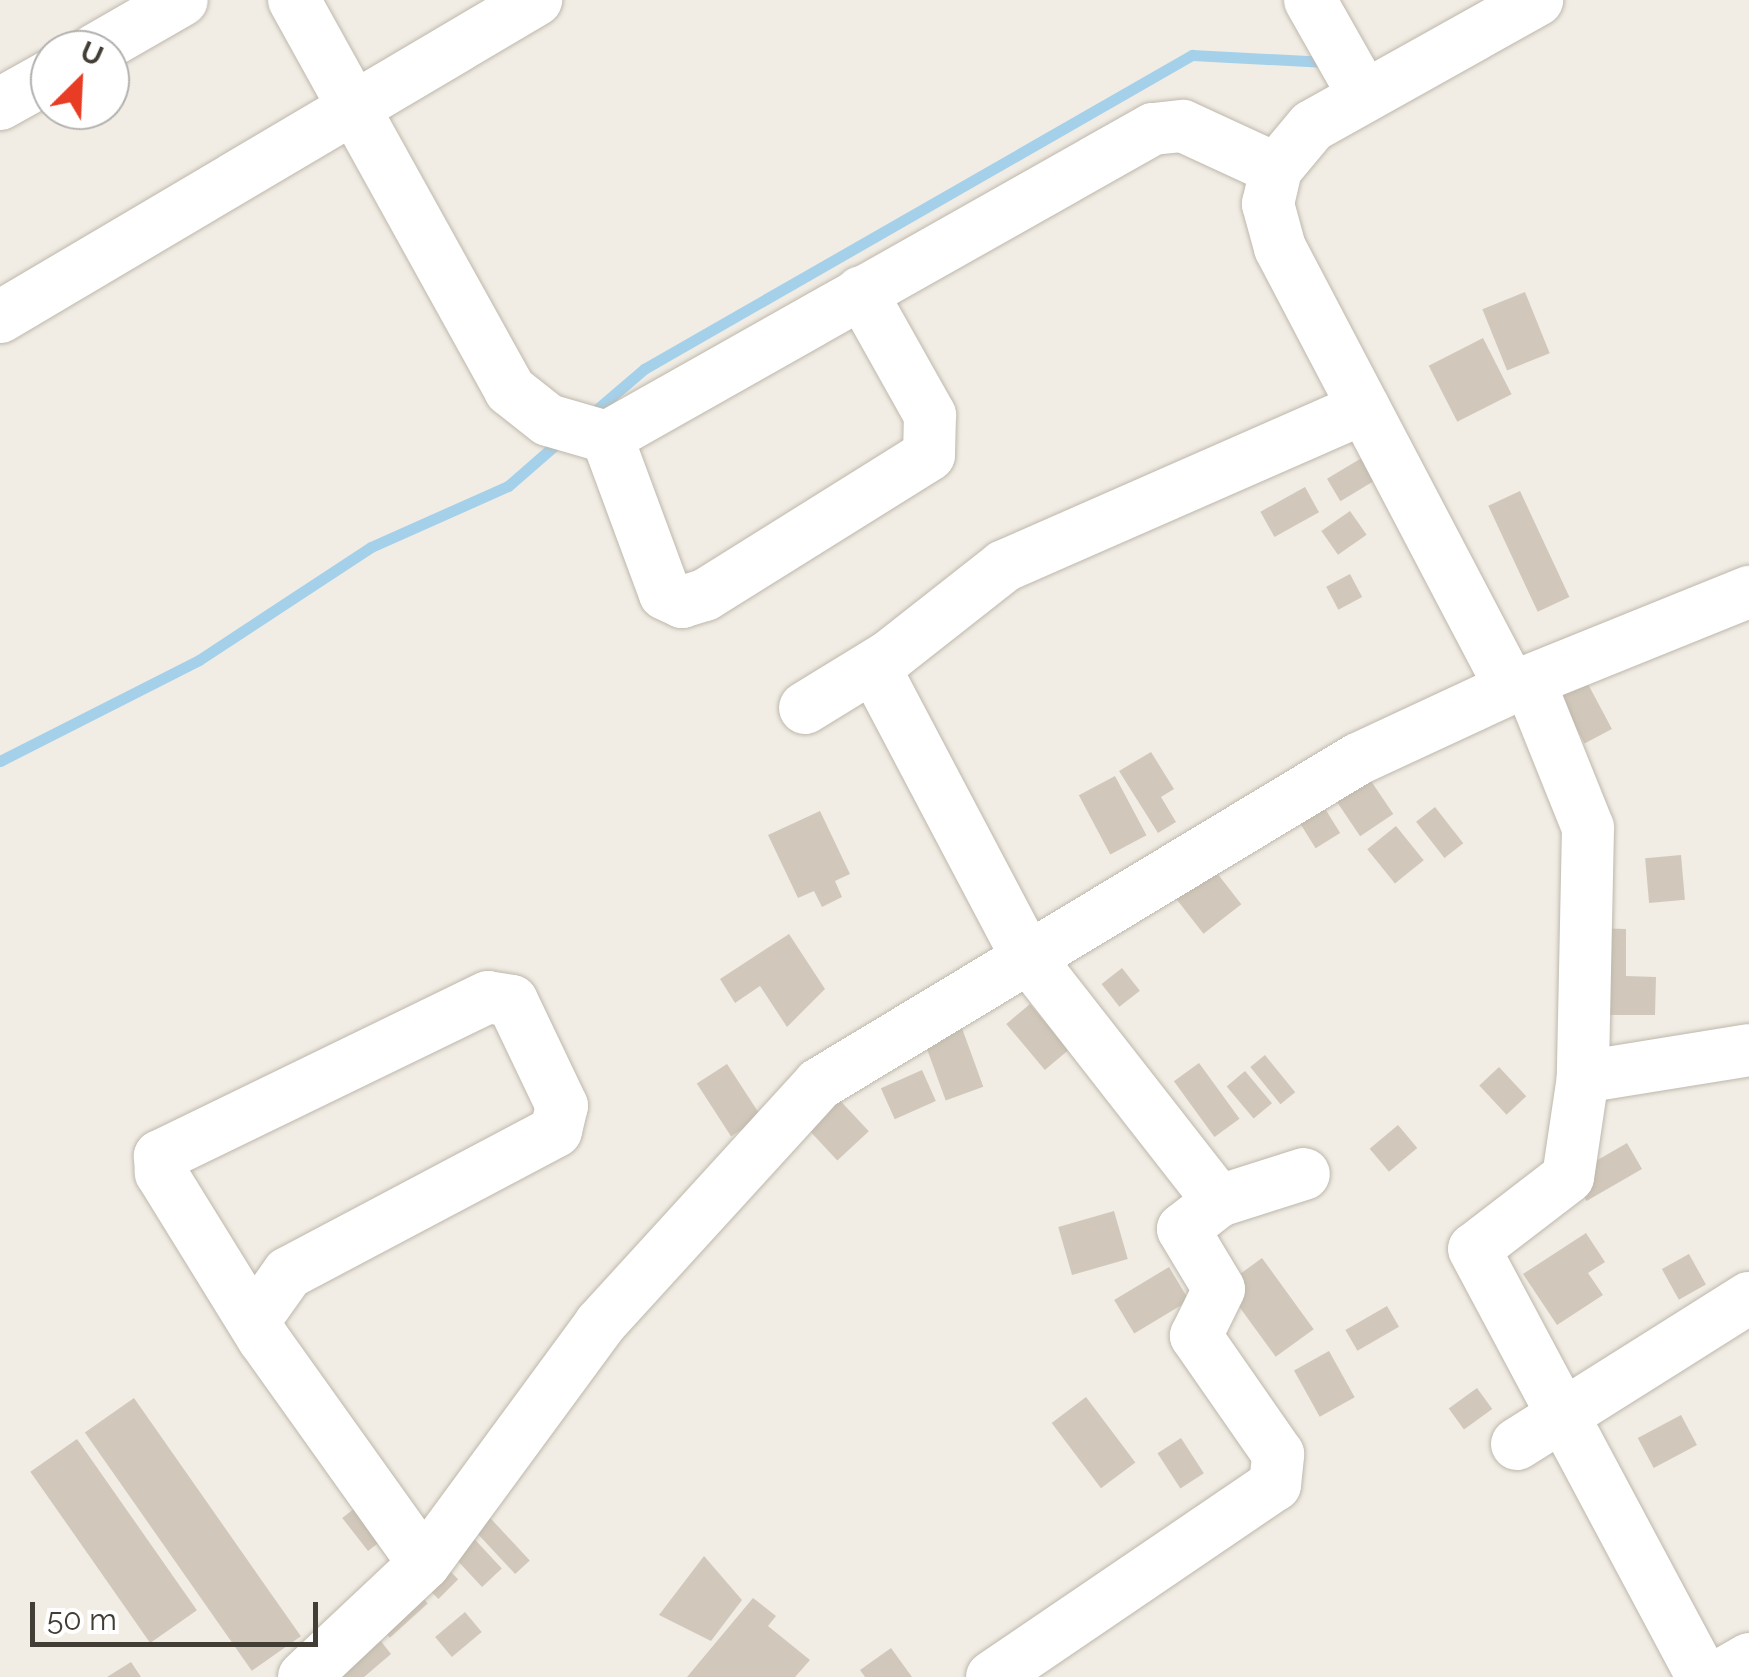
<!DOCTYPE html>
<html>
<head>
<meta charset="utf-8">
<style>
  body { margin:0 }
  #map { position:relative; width:1749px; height:1677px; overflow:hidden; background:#f1ede5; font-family:Raleway,sans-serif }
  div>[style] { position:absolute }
  .stream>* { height:11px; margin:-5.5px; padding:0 5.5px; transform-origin:5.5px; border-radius:5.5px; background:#a5d0ea }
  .building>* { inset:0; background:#d1c8bb; transform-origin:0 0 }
  .roads { filter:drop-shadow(0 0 2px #beb7ab) drop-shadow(0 0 2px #beb7ab) }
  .minor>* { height:52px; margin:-26px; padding:0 26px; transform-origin:26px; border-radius:26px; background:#fff }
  span { translate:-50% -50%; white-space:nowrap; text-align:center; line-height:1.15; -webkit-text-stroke:9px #fff; paint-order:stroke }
  .north { position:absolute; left:30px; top:30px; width:100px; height:100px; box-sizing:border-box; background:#fff; border:2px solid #b3b1ae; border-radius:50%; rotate:24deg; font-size:28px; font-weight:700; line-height:40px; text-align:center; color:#423d35 }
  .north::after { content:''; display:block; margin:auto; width:35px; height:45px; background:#e83c24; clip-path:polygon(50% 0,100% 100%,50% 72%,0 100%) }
  .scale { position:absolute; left:30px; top:1602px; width:288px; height:45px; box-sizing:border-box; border:5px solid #423d35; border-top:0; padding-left:12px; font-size:30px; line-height:35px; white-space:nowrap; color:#423d35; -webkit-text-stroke:8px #fff; paint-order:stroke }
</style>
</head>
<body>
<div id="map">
  <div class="stream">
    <i style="left:588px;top:417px;width:74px;rotate:-40.6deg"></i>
    <i style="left:644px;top:369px;width:632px;rotate:-29.81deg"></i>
    <i style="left:1192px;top:55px;width:135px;rotate:3deg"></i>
    <i style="left:0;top:761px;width:223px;rotate:-26.9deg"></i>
    <i style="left:199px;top:660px;width:206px;rotate:-33.3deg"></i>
    <i style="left:371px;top:547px;width:150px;rotate:-24deg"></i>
    <i style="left:508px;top:486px;width:72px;rotate:-41deg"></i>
  </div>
  <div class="building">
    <i style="left:1525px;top:292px;width:66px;height:46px;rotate:68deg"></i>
    <i style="left:1483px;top:338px;width:63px;height:61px;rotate:63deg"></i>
    <i style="left:1375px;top:450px;width:26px;height:56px;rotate:59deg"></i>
    <i style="left:1305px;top:487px;width:29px;height:51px;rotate:61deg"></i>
    <i style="left:1520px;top:491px;width:117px;height:35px;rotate:65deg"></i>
    <i style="left:1350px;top:511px;width:29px;height:35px;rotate:55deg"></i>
    <i style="left:1350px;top:574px;width:26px;height:27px;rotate:62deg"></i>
    <i style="left:1580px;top:669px;width:68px;height:31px;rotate:62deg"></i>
    <i style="clip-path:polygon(1151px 752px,1174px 789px,1161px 797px,1176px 822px,1158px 833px,1119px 771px)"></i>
    <i style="left:1367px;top:775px;width:47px;height:40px;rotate:56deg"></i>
    <i style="left:1115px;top:776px;width:67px;height:41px;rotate:62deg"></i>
    <i style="left:1319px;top:799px;width:40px;height:29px;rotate:58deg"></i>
    <i style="left:1435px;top:807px;width:46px;height:24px;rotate:52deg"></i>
    <i style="clip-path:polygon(820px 811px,850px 874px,835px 881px,842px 897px,822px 907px,814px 891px,798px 898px,768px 835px)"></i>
    <i style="left:1396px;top:826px;width:44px;height:37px;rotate:51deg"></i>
    <i style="left:1681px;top:855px;width:45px;height:36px;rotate:85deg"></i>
    <i style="left:1213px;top:868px;width:46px;height:48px;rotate:52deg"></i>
    <i style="clip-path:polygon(1594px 928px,1626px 929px,1626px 976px,1656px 977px,1655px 1015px,1593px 1015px)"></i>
    <i style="clip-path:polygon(789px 934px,825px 989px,787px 1027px,760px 986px,735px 1003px,720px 979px)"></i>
    <i style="left:1122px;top:968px;width:29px;height:26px;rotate:52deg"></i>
    <i style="left:1030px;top:1004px;width:60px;height:31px;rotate:50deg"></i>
    <i style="left:959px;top:1020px;width:71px;height:40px;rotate:70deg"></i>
    <i style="left:1265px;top:1055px;width:48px;height:19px;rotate:51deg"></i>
    <i style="left:1199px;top:1063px;width:69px;height:31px;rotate:54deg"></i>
    <i style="left:727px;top:1064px;width:63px;height:36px;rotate:57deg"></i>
    <i style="left:1499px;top:1067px;width:40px;height:27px;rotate:47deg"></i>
    <i style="left:922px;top:1070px;width:34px;height:45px;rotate:66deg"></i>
    <i style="left:1245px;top:1071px;width:42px;height:24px;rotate:50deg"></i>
    <i style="left:834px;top:1094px;width:51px;height:43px;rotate:47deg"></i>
    <i style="left:1398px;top:1125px;width:30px;height:37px;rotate:50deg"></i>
    <i style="left:1627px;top:1143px;width:30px;height:64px;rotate:60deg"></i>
    <i style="left:1114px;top:1211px;width:50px;height:58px;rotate:74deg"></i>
    <i style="clip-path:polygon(1586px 1233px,1605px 1262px,1588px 1273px,1603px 1295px,1557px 1325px,1523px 1274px)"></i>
    <i style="left:1689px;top:1254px;width:35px;height:31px;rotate:61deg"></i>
    <i style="left:1262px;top:1258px;width:88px;height:47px;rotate:54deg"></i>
    <i style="left:1169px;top:1267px;width:39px;height:64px;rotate:59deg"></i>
    <i style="left:1387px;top:1306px;width:24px;height:48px;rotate:60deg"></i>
    <i style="left:1329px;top:1351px;width:53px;height:40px;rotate:61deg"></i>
    <i style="left:1477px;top:1388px;width:26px;height:35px;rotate:54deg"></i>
    <i style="left:1086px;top:1397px;width:82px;height:43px;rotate:53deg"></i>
    <i style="left:134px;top:1398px;width:291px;height:60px;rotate:55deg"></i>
    <i style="left:1681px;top:1415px;width:34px;height:49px;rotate:62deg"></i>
    <i style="left:1181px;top:1438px;width:42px;height:28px;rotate:57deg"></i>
    <i style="left:77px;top:1439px;width:209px;height:57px;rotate:55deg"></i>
    <i style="left:369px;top:1497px;width:42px;height:34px;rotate:52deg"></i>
    <i style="left:480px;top:1507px;width:73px;height:20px;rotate:47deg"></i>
    <i style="left:465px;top:1529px;width:54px;height:27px;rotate:47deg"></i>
    <i style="clip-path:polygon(704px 1556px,742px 1600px,711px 1641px,659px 1615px)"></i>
    <i style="left:437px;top:1558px;width:30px;height:28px;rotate:45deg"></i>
    <i style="left:411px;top:1585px;width:25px;height:51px;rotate:48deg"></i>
    <i style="clip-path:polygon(753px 1598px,776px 1616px,768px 1626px,810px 1660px,795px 1677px,687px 1677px)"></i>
    <i style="left:465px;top:1612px;width:26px;height:39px;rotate:50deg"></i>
    <i style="clip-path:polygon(372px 1630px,391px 1654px,364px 1677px,332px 1677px)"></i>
    <i style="clip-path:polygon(891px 1648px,912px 1677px,865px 1677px,860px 1670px)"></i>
    <i style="clip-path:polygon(131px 1662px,141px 1677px,107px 1677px)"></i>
  </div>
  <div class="roads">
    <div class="minor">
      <i style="left:294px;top:0;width:446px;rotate:61deg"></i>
      <i style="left:510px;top:390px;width:48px;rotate:38.3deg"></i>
      <i style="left:548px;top:420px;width:61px;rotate:16.1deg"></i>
      <i style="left:607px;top:437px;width:627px;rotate:-29.43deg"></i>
      <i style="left:1153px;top:129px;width:30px;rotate:-6deg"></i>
      <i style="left:1183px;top:126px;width:102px;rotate:24.8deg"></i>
      <i style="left:1310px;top:0;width:106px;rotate:60.5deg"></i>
      <i style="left:95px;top:50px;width:100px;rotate:-29.9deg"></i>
      <i style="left:0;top:104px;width:57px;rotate:-29.2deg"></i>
      <i style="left:0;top:317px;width:623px;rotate:-30.6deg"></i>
      <i style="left:607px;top:437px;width:167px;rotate:69.7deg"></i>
      <i style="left:665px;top:594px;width:19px;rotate:25deg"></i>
      <i style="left:682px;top:602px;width:24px;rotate:-17deg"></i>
      <i style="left:705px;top:595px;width:264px;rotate:-32deg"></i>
      <i style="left:929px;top:455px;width:40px;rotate:-88.6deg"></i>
      <i style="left:930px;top:415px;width:141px;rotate:-119.3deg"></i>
      <i style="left:874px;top:667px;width:323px;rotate:62.2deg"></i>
      <i style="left:1025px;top:953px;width:315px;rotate:52deg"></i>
      <i style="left:1529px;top:681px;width:158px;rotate:68.1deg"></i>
      <i style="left:1588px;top:828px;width:249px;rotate:91.2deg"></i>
      <i style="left:1583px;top:1077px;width:168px;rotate:-9.2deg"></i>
      <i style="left:1511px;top:688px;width:257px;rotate:-22deg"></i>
      <i style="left:805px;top:708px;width:101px;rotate:-31.6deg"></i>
      <i style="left:891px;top:655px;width:144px;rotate:-38.2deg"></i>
      <i style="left:1004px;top:566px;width:393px;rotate:-23.7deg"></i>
      <i style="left:1583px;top:1077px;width:101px;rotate:98.5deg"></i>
      <i style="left:1568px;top:1177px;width:118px;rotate:142.5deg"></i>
      <i style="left:1474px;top:1249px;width:485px;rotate:61.9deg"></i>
      <i style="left:256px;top:1318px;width:55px;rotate:-54.6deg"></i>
      <i style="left:288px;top:1273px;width:303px;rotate:-27.9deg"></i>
      <i style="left:556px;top:1131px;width:26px;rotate:-77deg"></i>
      <i style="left:562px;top:1106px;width:116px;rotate:-115.5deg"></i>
      <i style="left:512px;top:1001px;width:24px;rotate:-171deg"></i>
      <i style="left:488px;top:997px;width:365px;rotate:154.1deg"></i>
      <i style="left:160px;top:1156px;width:17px;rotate:87deg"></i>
      <i style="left:161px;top:1173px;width:194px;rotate:58.3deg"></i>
      <i style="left:263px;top:1338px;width:277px;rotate:54.5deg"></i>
      <i style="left:1517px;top:1444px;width:274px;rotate:-32.2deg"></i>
      <i style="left:304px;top:1677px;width:165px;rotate:-43.3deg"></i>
      <i style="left:424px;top:1564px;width:298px;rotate:-53.7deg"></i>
      <i style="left:600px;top:1324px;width:325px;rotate:-47.6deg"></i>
      <i style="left:819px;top:1084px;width:629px;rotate:-31.09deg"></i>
      <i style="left:1358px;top:759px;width:169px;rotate:-24.9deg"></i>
      <i style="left:1511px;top:688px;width:497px;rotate:-117.7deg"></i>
      <i style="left:1280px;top:248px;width:46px;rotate:-105.3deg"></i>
      <i style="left:1268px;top:204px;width:36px;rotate:-77deg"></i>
      <i style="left:1276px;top:169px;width:56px;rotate:-50.1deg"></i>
      <i style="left:1312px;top:126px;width:258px;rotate:-29.2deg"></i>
      <i style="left:992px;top:1677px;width:342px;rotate:-34.2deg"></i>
      <i style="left:1275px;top:1485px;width:31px;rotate:-84deg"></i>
      <i style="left:1278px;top:1454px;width:144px;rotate:-124.8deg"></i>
      <i style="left:1196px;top:1336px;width:52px;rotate:-63.9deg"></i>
      <i style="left:1219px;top:1289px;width:70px;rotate:-121deg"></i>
      <i style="left:1183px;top:1229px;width:46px;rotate:-37.9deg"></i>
      <i style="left:1219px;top:1201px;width:89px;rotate:-17.6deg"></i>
      <i style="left:1718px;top:1677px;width:36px;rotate:-30deg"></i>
    </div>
  </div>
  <div class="north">U</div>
  <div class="scale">50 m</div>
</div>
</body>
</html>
